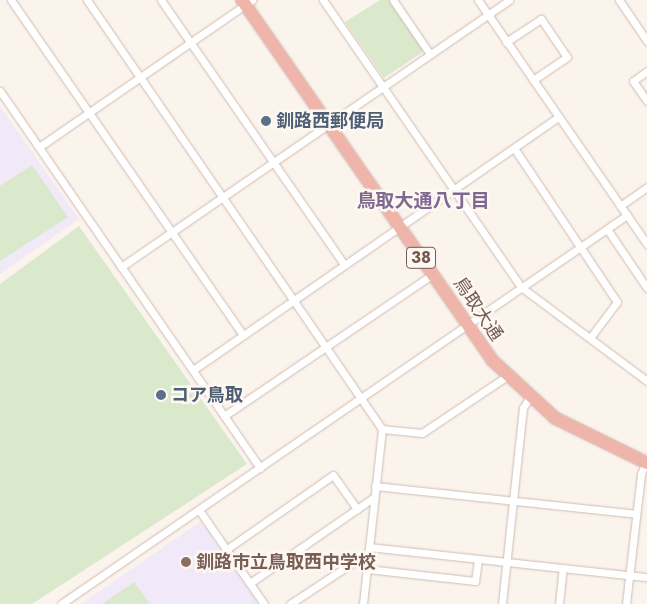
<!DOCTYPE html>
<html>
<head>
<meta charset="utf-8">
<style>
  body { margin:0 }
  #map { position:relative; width:647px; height:604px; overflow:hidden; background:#fbf4ed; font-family:Jost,"Noto Sans JP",sans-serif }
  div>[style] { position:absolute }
  .education>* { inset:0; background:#f1e9f8 }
  .green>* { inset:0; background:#dae8cb }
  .roads { filter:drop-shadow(0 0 1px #cdbcb3) drop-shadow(0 0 1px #cdbcb3) }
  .street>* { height:7px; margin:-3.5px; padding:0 3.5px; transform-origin:3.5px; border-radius:3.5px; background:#fff }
  .highway>* { height:12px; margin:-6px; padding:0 6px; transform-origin:6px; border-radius:6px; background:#efb5aa }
  .dots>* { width:14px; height:14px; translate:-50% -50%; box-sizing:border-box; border:2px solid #fef8f3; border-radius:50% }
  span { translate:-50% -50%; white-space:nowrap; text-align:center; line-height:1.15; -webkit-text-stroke:5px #fef8f3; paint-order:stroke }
  .shield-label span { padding:1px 4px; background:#fef8f3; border:1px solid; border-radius:4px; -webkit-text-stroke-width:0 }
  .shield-label { font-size:16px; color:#755a51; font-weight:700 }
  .service-label { font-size:18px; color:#4e5e75; font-weight:700 }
  .left { translate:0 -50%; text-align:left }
  .street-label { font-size:18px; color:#755a51 }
  .education-label { font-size:18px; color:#785e54; font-weight:700 }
  .neighbourhood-label { font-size:19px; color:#7f6990; font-weight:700 }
</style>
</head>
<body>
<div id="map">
  <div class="education">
    <i style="clip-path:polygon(0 106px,79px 219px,0 274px)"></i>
    <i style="clip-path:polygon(201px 521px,259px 604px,81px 604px)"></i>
  </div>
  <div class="green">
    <i style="clip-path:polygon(380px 0,390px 0,424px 51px,384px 78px,345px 22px)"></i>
    <i style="clip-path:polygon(32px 165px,68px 217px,0 261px,0 186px)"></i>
    <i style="clip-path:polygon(79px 226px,247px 464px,32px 604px,0 604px,0 284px)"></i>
    <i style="clip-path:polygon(134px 582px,150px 604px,102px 604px)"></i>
  </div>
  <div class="roads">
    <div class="street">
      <i style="left:11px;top:0;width:407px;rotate:55.3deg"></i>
      <i style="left:87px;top:0;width:521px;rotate:55.49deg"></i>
      <i style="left:382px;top:429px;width:176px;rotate:96.2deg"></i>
      <i style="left:161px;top:0;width:321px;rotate:55.3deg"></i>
      <i style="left:323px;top:0;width:349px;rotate:55.4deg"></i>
      <i style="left:521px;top:287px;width:157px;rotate:36.7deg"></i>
      <i style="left:393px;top:0;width:65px;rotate:55.6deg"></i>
      <i style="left:478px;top:0;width:297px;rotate:55.3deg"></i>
      <i style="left:619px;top:0;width:50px;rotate:55.7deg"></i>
      <i style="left:506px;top:42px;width:42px;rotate:-33.3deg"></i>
      <i style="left:541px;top:19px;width:46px;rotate:55.6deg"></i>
      <i style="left:567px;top:57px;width:41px;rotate:145.9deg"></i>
      <i style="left:647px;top:71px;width:17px;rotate:144deg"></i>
      <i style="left:633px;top:81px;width:24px;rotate:55deg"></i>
      <i style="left:0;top:91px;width:458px;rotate:55.4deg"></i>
      <i style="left:39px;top:147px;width:259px;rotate:-34.6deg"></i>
      <i style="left:514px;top:148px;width:185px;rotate:56.2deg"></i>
      <i style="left:617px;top:302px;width:45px;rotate:126.9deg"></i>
      <i style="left:620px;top:206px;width:33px;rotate:-35deg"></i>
      <i style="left:607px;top:229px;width:71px;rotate:55.9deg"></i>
      <i style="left:121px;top:267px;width:471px;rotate:-34.5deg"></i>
      <i style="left:193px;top:370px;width:445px;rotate:-34.7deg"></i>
      <i style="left:224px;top:416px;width:253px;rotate:-34.2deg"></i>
      <i style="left:382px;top:429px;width:40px;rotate:5.7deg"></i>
      <i style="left:422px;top:433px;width:102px;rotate:-33.8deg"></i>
      <i style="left:375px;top:486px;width:262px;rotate:6.1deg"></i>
      <i style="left:199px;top:510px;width:114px;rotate:55.3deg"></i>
      <i style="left:369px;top:547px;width:280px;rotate:6.2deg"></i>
      <i style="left:227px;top:549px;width:129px;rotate:-34.9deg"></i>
      <i style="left:333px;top:475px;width:42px;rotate:54.8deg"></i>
      <i style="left:367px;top:569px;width:109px;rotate:6.3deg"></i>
      <i style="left:475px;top:581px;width:22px;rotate:-82deg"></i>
      <i style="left:250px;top:583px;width:151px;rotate:-34.7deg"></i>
      <i style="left:61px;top:604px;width:687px;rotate:-34.5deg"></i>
      <i style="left:290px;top:604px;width:95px;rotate:-33.4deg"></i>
      <i style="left:502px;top:604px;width:197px;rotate:-83.9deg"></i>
      <i style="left:523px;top:408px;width:12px;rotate:-59deg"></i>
      <i style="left:559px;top:604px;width:36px;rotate:-84deg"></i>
      <i style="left:626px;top:604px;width:131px;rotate:-83.4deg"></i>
      <i style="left:641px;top:474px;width:13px;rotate:-67deg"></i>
    </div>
    <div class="highway">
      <i style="left:242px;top:0;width:438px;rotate:55.2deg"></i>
      <i style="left:492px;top:360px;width:86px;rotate:42.6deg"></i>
      <i style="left:555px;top:418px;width:102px;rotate:26.1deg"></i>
    </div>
  </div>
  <div class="dots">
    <i style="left:266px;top:121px;background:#5c6f8a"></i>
    <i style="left:161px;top:395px;background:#5c6f8a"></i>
    <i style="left:186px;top:562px;background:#8d6e63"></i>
  </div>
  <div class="shield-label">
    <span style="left:421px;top:258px">38</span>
  </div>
  <div class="service-label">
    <span class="left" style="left:276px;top:121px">釧路西郵便局</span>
    <span class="left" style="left:171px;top:395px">コア鳥取</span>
  </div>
  <div class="street-label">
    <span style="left:478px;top:309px;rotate:56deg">鳥取大通</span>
  </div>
  <div class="education-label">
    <span class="left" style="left:196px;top:562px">釧路市立鳥取西中学校</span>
  </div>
  <div class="neighbourhood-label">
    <span style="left:423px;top:201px">鳥取大通八丁目</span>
  </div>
</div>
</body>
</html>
